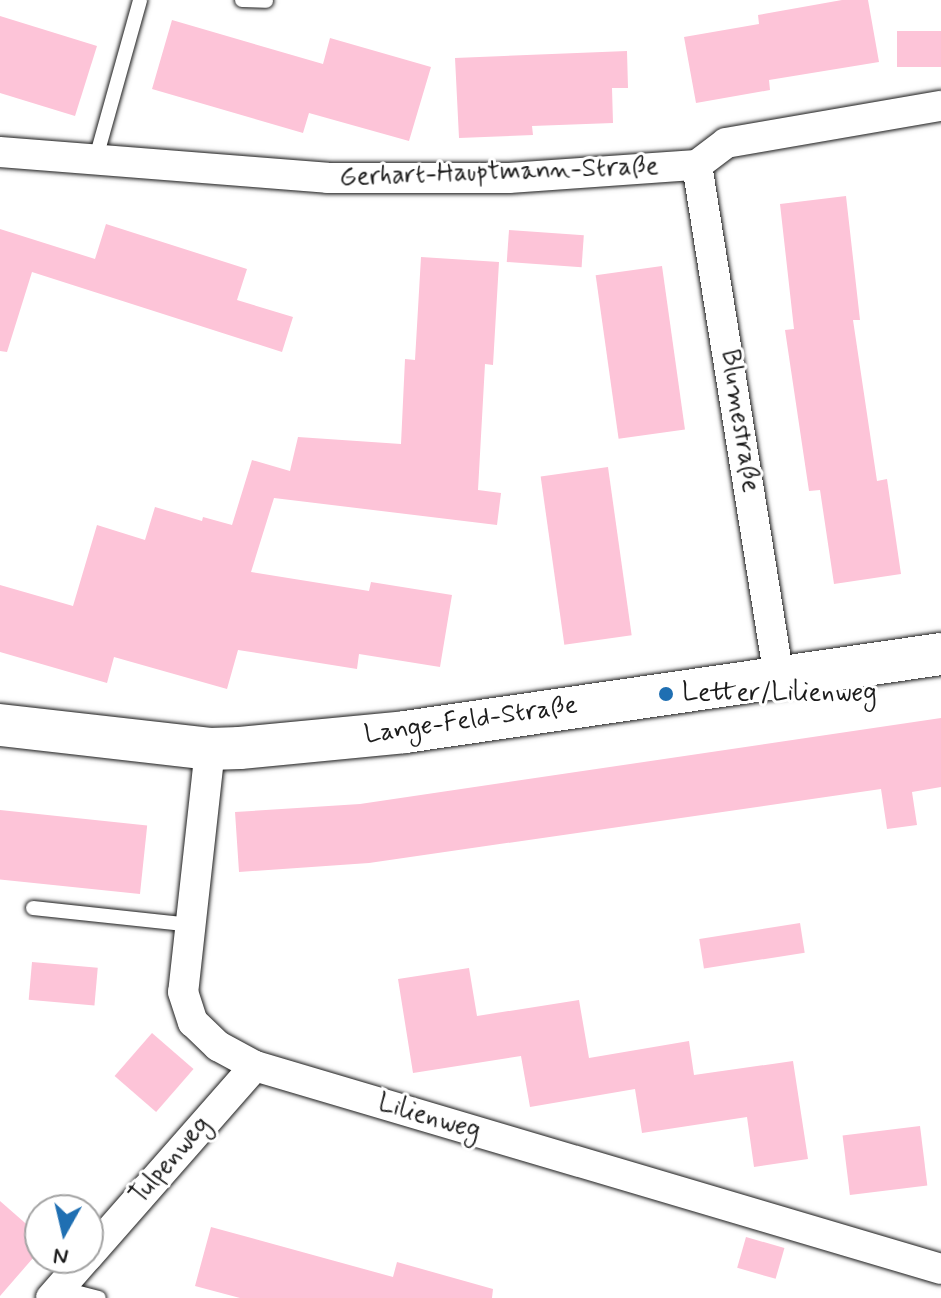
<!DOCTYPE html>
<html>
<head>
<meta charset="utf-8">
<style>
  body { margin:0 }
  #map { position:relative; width:941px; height:1298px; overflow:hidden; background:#fff; font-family:Mynerve,sans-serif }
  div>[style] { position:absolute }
  .building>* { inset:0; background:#fdc4d8; transform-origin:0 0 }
  .roads { filter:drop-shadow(0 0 2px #1c1c1c) drop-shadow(0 0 2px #1c1c1c) }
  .lane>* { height:14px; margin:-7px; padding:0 7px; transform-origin:7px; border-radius:7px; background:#fff }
  .street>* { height:30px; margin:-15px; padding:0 15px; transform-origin:15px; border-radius:15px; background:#fff }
  .secondary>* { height:42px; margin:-21px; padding:0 21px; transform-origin:21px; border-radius:21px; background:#fff }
  .dots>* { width:22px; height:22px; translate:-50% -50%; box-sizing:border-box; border:4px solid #fff; border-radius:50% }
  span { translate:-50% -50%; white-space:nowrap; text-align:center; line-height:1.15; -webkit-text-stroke:6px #fff; paint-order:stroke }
  .street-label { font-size:26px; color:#1c1c1c }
  .poi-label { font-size:26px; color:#1c1c1c }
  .left { translate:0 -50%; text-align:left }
  .north { position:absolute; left:24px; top:1194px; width:80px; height:80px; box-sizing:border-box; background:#fff; border:2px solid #a4a4a4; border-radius:50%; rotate:188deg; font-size:22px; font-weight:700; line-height:32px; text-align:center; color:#1c1c1c }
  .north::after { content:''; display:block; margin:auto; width:28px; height:36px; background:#1f6fb2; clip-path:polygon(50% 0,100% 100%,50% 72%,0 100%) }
</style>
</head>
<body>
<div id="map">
  <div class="building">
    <i style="clip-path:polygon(842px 0,868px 0,879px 62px,769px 80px,770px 90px,696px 103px,684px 37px,759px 24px,758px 15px)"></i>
    <i style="clip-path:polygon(0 16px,97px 46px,75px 116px,0 93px)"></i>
    <i style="clip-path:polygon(172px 20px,323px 64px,330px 38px,431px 67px,409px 141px,309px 113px,303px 133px,152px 89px)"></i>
    <i style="left:941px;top:31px;width:36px;height:44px;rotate:90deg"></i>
    <i style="clip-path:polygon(627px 51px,628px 88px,612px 88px,613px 123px,532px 126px,533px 135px,459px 138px,455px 58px)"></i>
    <i style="clip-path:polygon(846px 196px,860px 320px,853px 320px,877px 481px,887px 479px,901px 574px,834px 584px,820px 490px,809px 491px,785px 330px,794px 329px,780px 204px)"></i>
    <i style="clip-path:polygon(106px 224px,247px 269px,237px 300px,293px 317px,282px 352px,32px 272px,7px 352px,0 351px,0 229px,95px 259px)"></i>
    <i style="left:509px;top:230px;width:75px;height:32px;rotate:4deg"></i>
    <i style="clip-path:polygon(421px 257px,499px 262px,493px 365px,485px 364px,478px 490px,501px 493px,497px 525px,274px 498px,251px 572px,369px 591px,371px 582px,452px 595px,440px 667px,359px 654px,357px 669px,238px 650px,227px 689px,114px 657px,107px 683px,0 652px,0 585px,73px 606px,97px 525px,145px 540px,155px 507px,202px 521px,203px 517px,232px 525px,252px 460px,290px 471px,298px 437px,401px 444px,405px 359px,415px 360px)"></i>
    <i style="left:662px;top:266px;width:165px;height:67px;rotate:82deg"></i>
    <i style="left:608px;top:467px;width:170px;height:68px;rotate:82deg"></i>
    <i style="clip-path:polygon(941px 718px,941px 787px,912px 792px,917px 825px,887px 829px,881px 789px,369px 863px,239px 872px,235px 812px,360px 804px)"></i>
    <i style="left:0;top:810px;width:148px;height:69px;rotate:6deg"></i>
    <i style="left:800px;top:923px;width:30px;height:102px;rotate:81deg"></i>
    <i style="left:32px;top:962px;width:66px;height:38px;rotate:5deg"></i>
    <i style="clip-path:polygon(469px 968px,477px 1016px,579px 1000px,589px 1058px,689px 1041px,694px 1075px,793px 1061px,808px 1159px,754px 1167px,747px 1117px,642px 1133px,635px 1089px,530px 1107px,521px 1056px,413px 1073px,398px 979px)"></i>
    <i style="left:152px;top:1033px;width:55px;height:57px;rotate:41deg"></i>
    <i style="left:920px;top:1126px;width:60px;height:78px;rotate:83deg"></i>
    <i style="clip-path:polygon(0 1201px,40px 1236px,40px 1250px,0 1296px)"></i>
    <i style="clip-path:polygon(211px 1227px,393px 1277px,397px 1262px,493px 1289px,492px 1298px,240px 1298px,195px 1286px)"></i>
    <i style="left:746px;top:1237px;width:40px;height:32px;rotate:16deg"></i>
  </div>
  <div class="roads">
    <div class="lane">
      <i style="left:242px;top:0;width:24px;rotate:2deg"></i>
      <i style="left:96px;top:158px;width:164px;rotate:-74.4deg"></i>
      <i style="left:33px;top:908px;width:159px;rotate:6.1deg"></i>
      <i style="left:60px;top:1288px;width:40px;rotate:14.4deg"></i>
    </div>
    <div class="street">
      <i style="left:0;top:152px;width:328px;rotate:4.5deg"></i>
      <i style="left:327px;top:178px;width:182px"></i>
      <i style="left:509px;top:178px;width:188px;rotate:-4deg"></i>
      <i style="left:697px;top:165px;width:36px;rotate:-37deg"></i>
      <i style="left:726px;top:143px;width:218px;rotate:-9.8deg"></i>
      <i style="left:697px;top:165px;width:520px;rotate:80.92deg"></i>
      <i style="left:210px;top:749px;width:244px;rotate:96.3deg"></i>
      <i style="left:183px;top:992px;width:32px;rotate:72deg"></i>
      <i style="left:193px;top:1022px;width:35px;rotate:44deg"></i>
      <i style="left:218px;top:1046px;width:42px;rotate:28.4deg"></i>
      <i style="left:255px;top:1066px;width:715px;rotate:16.48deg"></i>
      <i style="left:88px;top:1256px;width:253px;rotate:-48.7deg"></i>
      <i style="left:51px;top:1298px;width:53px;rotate:-48.8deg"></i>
    </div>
    <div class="secondary">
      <i style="left:0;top:725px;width:211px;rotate:6.5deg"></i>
      <i style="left:210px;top:749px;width:30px;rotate:-2deg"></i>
      <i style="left:240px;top:748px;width:166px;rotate:-5.5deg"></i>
      <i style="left:405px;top:732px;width:542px;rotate:-8.28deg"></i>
    </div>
  </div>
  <div class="dots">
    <i style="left:666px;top:694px;background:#1f6fb2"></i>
  </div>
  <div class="street-label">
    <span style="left:499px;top:173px;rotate:-2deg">Gerhart-Hauptmann-Straße</span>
    <span style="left:739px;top:421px;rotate:81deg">Blumestraße</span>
    <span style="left:471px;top:721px;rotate:-8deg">Lange-Feld-Straße</span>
    <span style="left:429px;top:1118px;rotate:16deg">Lilienweg</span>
    <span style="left:171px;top:1161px;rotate:-49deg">Tulpenweg</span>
  </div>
  <div class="poi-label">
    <span class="left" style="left:682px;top:694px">Letter/Lilienweg</span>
  </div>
  <div class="north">N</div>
</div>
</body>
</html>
